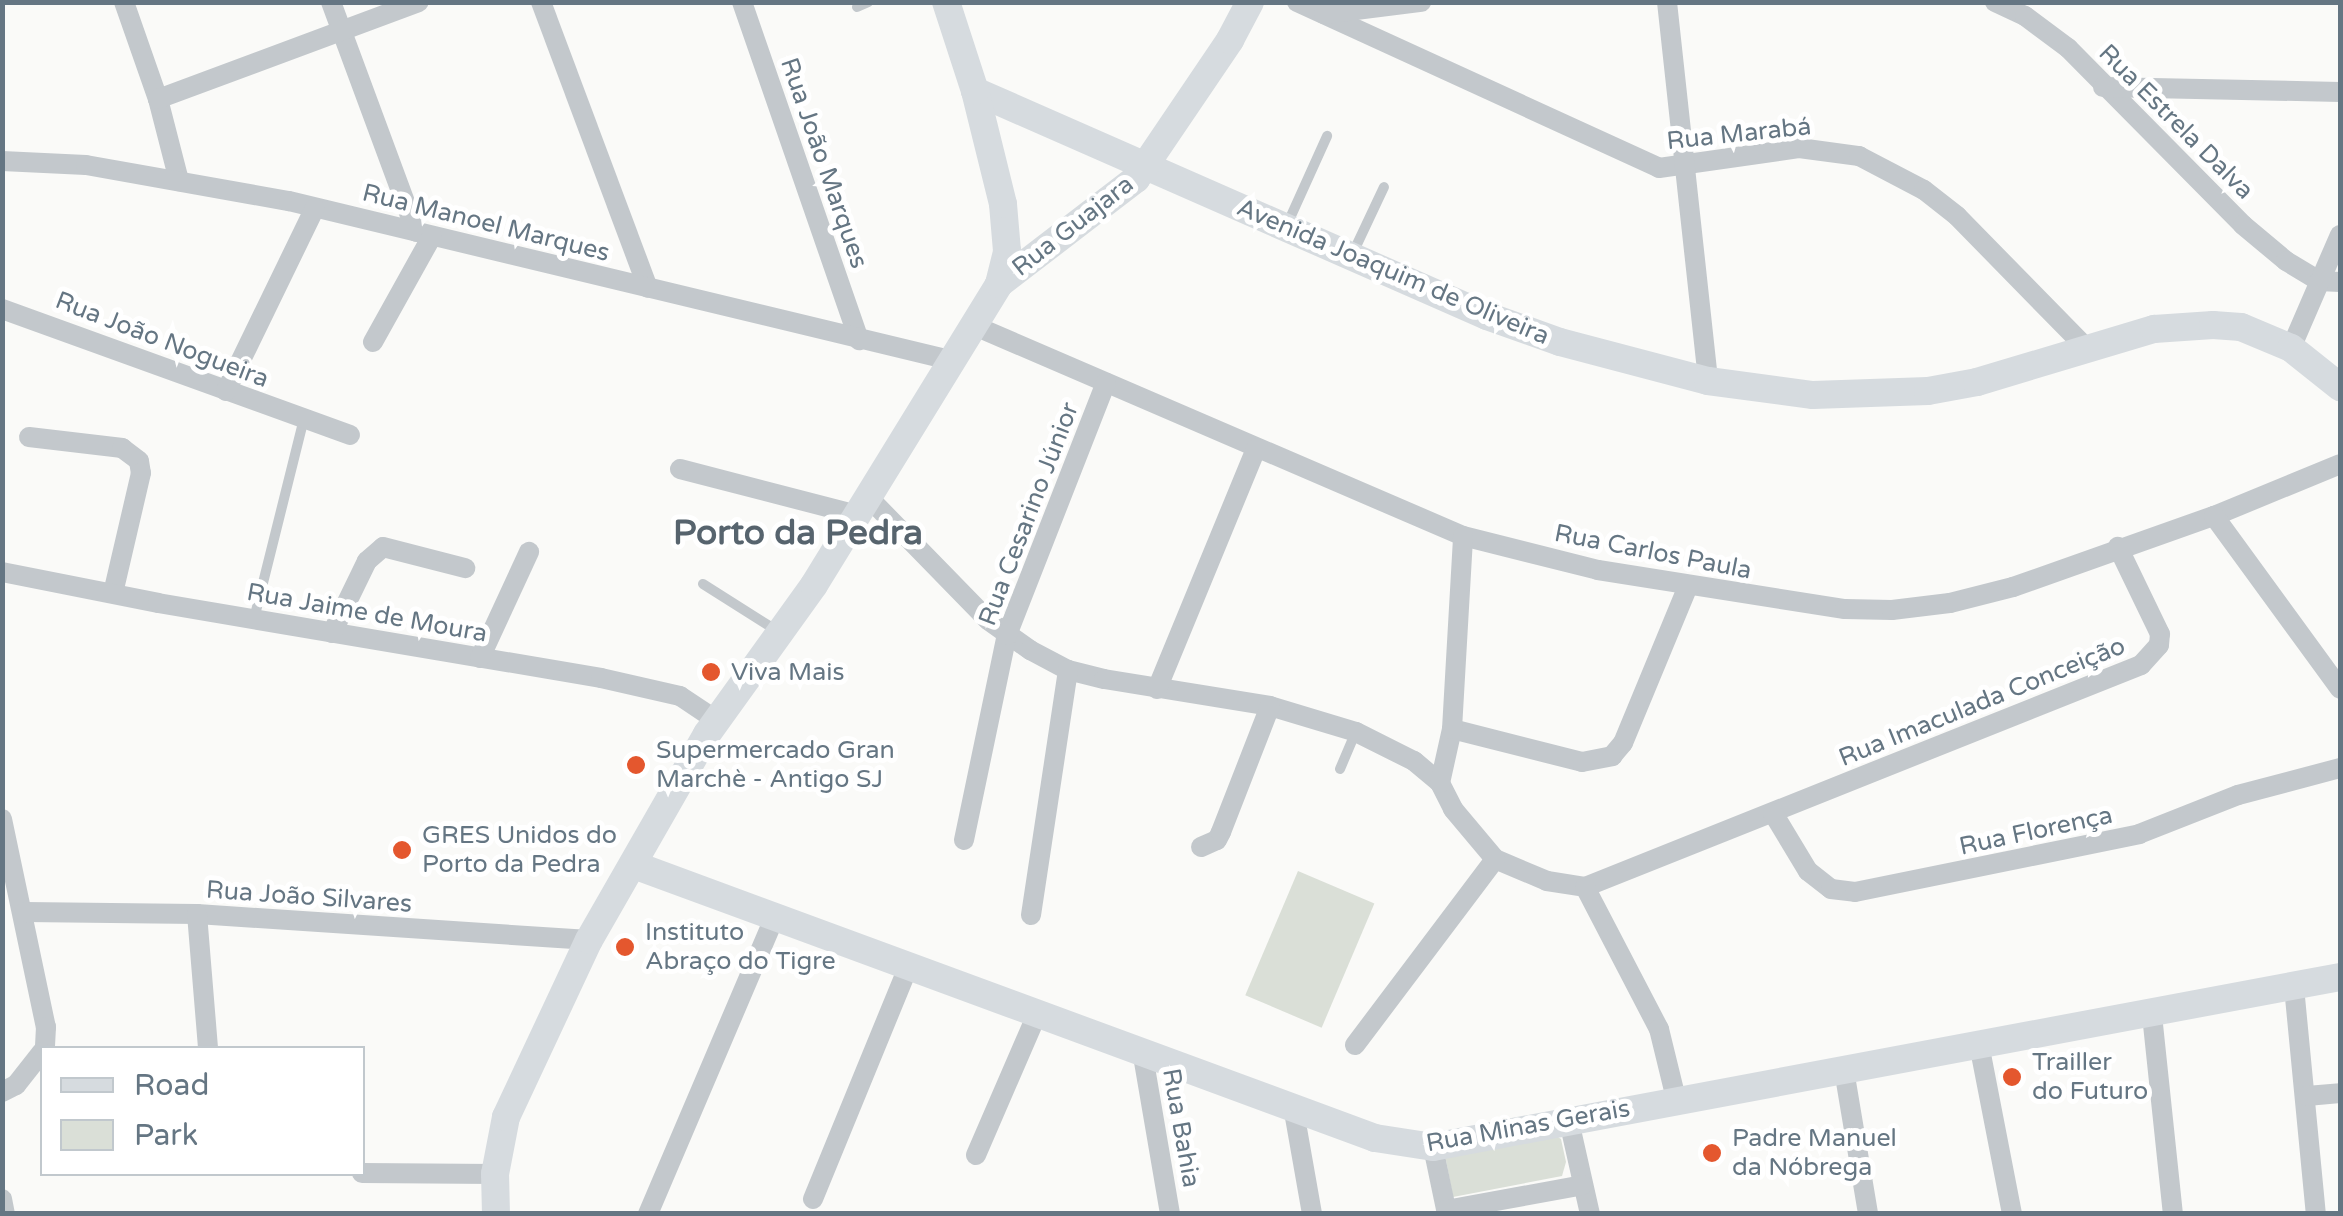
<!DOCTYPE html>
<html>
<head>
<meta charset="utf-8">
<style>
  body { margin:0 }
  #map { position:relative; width:2343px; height:1216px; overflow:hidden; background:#fafaf8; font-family:"Varela Round",sans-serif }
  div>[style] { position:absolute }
  .green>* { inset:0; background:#dadfd7; transform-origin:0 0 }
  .lane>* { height:10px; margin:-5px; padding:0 5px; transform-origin:5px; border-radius:5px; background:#c3c8cc }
  .street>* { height:20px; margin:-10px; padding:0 10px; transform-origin:10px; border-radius:10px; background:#c3c8cc }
  .secondary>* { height:28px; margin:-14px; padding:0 14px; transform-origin:14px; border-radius:14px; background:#d6dbdf }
  .dots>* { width:28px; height:28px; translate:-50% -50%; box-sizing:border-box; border:5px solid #fff; border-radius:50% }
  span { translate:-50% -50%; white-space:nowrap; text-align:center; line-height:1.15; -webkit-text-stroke:10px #fff; paint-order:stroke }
  .street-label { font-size:25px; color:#657683 }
  .poi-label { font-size:25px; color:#657683 }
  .left { translate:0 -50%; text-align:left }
  .district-label { font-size:35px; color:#57646e; font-weight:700 }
  .frame { position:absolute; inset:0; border:5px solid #657683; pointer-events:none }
  .legend { position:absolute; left:40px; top:1046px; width:325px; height:130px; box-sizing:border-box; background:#fff; border:2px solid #c1c8cd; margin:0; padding:12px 18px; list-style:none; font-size:30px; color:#657683 }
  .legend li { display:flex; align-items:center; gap:20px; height:50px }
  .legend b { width:50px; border:2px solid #c1c8cd }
</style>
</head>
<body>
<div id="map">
  <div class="green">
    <i style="left:1298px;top:871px;width:83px;height:135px;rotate:23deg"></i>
    <i style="clip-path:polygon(1553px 1134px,1561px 1139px,1566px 1162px,1562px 1176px,1453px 1197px,1445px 1155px)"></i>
  </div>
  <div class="lane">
    <i style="left:857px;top:7px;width:12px;rotate:-24deg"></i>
    <i style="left:1286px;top:227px;width:100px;rotate:-65.7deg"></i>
    <i style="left:1352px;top:255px;width:75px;rotate:-64.8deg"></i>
    <i style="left:703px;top:584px;width:90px;rotate:32.3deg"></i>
    <i style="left:254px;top:619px;width:206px;rotate:-76deg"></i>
    <i style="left:1340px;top:769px;width:39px;rotate:-67deg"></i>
  </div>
  <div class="street">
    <i style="left:124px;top:2px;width:103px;rotate:70.7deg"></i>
    <i style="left:158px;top:99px;width:85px;rotate:75.6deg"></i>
    <i style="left:331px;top:2px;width:245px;rotate:69.7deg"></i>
    <i style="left:541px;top:2px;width:305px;rotate:69.5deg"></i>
    <i style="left:742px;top:2px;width:358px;rotate:70.9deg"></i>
    <i style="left:1297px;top:2px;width:398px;rotate:24.6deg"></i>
    <i style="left:1659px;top:168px;width:141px;rotate:-8.1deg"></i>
    <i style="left:1799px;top:148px;width:61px;rotate:7.6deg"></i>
    <i style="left:1859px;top:156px;width:73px;rotate:27.6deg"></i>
    <i style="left:1924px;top:190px;width:42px;rotate:38.2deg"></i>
    <i style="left:1957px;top:216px;width:187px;rotate:45.6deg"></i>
    <i style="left:1667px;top:2px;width:381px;rotate:83.8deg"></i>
    <i style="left:1995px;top:2px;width:33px;rotate:25deg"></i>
    <i style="left:2025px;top:16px;width:54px;rotate:36.7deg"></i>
    <i style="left:2068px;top:48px;width:249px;rotate:45.3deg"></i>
    <i style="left:2243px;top:225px;width:56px;rotate:39.9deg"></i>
    <i style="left:2286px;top:261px;width:39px;rotate:31deg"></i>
    <i style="left:2319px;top:281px;width:21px;rotate:3deg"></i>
    <i style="left:1324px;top:14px;width:98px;rotate:-7.1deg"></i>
    <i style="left:2103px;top:87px;width:237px;rotate:1.2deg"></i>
    <i style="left:158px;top:99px;width:278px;rotate:-20.4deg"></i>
    <i style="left:2px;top:161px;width:84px;rotate:2.7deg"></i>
    <i style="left:86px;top:165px;width:206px;rotate:10.1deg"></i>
    <i style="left:289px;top:201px;width:684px;rotate:13.53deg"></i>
    <i style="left:2px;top:309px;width:370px;rotate:19.9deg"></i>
    <i style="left:975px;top:326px;width:531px;rotate:23.28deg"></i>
    <i style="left:1463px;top:536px;width:139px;rotate:14.1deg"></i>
    <i style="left:1598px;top:570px;width:250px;rotate:9deg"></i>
    <i style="left:1845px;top:609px;width:47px;rotate:1.2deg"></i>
    <i style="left:1892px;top:610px;width:58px;rotate:-6.9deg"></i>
    <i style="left:1950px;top:603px;width:65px;rotate:-14.3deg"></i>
    <i style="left:2013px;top:587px;width:213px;rotate:-19.5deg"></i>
    <i style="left:2214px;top:516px;width:136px;rotate:-22.4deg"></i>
    <i style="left:373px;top:342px;width:121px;rotate:-60.9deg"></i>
    <i style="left:2291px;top:348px;width:123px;rotate:-66.6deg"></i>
    <i style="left:226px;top:391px;width:203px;rotate:-64.1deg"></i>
    <i style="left:29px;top:437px;width:94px;rotate:6.7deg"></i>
    <i style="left:122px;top:448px;width:21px;rotate:37deg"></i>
    <i style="left:139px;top:461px;width:12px;rotate:81deg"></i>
    <i style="left:141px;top:473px;width:123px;rotate:103.1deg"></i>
    <i style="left:680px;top:469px;width:184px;rotate:14.5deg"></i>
    <i style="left:869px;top:498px;width:170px;rotate:45.7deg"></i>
    <i style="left:988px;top:620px;width:52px;rotate:35.5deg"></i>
    <i style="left:1030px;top:650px;width:43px;rotate:27.8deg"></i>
    <i style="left:1068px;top:670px;width:37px;rotate:14deg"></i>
    <i style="left:1104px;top:679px;width:168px;rotate:9.2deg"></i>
    <i style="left:1270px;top:706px;width:90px;rotate:16.8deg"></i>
    <i style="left:1356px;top:732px;width:65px;rotate:26.6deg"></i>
    <i style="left:1414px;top:761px;width:34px;rotate:40deg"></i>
    <i style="left:1440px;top:783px;width:29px;rotate:63deg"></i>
    <i style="left:1453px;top:809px;width:65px;rotate:50deg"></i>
    <i style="left:1495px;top:859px;width:56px;rotate:22.9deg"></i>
    <i style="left:1547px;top:881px;width:38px;rotate:9deg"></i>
    <i style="left:1585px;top:887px;width:599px;rotate:-21.77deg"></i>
    <i style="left:2141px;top:665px;width:27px;rotate:-48deg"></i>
    <i style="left:2159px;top:645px;width:11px;rotate:-85deg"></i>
    <i style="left:2160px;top:634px;width:97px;rotate:-115.8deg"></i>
    <i style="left:2214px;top:516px;width:214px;rotate:53.9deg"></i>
    <i style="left:2px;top:572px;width:159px;rotate:11.2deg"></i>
    <i style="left:158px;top:603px;width:449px;rotate:9.6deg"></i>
    <i style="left:601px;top:678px;width:81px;rotate:12.8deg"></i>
    <i style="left:680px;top:696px;width:43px;rotate:33.7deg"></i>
    <i style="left:332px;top:633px;width:80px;rotate:-64.1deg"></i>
    <i style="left:367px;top:561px;width:21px;rotate:-41deg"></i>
    <i style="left:383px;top:547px;width:85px;rotate:14.4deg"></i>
    <i style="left:480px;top:658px;width:117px;rotate:-65.2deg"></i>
    <i style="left:1157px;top:689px;width:260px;rotate:-67.6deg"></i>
    <i style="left:1452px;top:729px;width:134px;rotate:14.2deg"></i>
    <i style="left:1582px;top:762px;width:31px;rotate:-11deg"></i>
    <i style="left:1612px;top:756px;width:17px;rotate:-50deg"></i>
    <i style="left:1623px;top:743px;width:170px;rotate:-67.5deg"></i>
    <i style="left:1440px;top:783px;width:55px;rotate:-77.5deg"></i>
    <i style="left:1452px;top:729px;width:193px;rotate:-86.7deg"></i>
    <i style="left:1773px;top:813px;width:68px;rotate:58.9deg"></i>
    <i style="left:1808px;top:871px;width:29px;rotate:38deg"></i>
    <i style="left:1831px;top:889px;width:24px;rotate:7deg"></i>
    <i style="left:1855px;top:892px;width:290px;rotate:-11.5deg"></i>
    <i style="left:2139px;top:834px;width:106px;rotate:-21.5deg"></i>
    <i style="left:2238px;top:795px;width:106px;rotate:-14.8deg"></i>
    <i style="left:2px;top:819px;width:213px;rotate:78.1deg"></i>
    <i style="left:46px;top:1027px;width:21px;rotate:93deg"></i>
    <i style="left:964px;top:840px;width:209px;rotate:-78.2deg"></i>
    <i style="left:1007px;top:635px;width:271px;rotate:-68.6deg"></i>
    <i style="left:1201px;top:847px;width:17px;rotate:-24deg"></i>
    <i style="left:1217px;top:840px;width:9px;rotate:-63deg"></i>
    <i style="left:1221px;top:832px;width:135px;rotate:-68.7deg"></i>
    <i style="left:1585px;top:887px;width:160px;rotate:62.5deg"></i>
    <i style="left:1659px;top:1029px;width:72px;rotate:76.3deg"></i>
    <i style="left:25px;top:912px;width:172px;rotate:0.7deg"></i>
    <i style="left:197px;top:914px;width:393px;rotate:3.8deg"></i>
    <i style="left:197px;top:914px;width:134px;rotate:85.3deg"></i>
    <i style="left:1031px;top:915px;width:248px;rotate:-81.4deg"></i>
    <i style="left:2294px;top:987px;width:228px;rotate:84.5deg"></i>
    <i style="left:2152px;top:1015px;width:200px;rotate:84deg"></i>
    <i style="left:1979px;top:1044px;width:173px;rotate:79deg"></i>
    <i style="left:1355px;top:1045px;width:233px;rotate:-53deg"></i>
    <i style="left:1142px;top:1050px;width:166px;rotate:80.3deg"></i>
    <i style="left:1844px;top:1070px;width:146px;rotate:80.5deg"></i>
    <i style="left:2px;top:1092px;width:16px;rotate:-27deg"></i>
    <i style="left:16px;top:1085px;width:42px;rotate:-51.8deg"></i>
    <i style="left:2307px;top:1096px;width:33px;rotate:-5deg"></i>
    <i style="left:1293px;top:1106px;width:110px;rotate:80deg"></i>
    <i style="left:1569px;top:1121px;width:95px;rotate:77.3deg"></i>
    <i style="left:1433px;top:1147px;width:68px;rotate:78.2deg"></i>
    <i style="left:976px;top:1155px;width:156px;rotate:-66.6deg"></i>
    <i style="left:362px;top:1173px;width:133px;rotate:0.4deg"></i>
    <i style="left:2px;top:1199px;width:15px;rotate:79deg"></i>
    <i style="left:813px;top:1199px;width:253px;rotate:-67.7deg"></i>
    <i style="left:1446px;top:1210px;width:139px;rotate:-10.3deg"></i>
    <i style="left:648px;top:1214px;width:324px;rotate:-66.9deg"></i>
  </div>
  <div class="secondary">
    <i style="left:975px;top:91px;width:559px;rotate:23.72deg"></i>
    <i style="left:1487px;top:316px;width:77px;rotate:19.6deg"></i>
    <i style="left:1560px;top:342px;width:153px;rotate:14.8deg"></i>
    <i style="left:1708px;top:381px;width:106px;rotate:7.6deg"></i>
    <i style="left:1813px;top:395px;width:115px;rotate:-2deg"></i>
    <i style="left:1928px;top:391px;width:50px;rotate:-10.4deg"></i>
    <i style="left:1977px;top:382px;width:185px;rotate:-16.7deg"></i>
    <i style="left:2154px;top:329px;width:59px;rotate:-3.9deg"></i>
    <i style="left:2213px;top:325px;width:28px;rotate:4deg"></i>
    <i style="left:2241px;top:327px;width:54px;rotate:22.8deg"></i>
    <i style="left:2291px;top:348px;width:63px;rotate:38.5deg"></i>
    <i style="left:999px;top:284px;width:173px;rotate:-37.5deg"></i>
    <i style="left:1136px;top:179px;width:168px;rotate:-55.9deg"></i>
    <i style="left:1230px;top:40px;width:43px;rotate:-62.2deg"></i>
    <i style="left:634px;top:865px;width:790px;rotate:20.22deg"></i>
    <i style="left:1375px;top:1138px;width:59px;rotate:8.8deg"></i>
    <i style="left:1433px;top:1147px;width:923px;rotate:-10.62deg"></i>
    <i style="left:496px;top:1214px;width:40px;rotate:-91.4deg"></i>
    <i style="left:495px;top:1174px;width:58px;rotate:-79.1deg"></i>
    <i style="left:506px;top:1117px;width:195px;rotate:-64.9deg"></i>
    <i style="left:589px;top:940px;width:237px;rotate:-60.2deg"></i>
    <i style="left:707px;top:734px;width:183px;rotate:-54.3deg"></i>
    <i style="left:814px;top:585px;width:353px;rotate:-58.4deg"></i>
    <i style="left:999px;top:284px;width:34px;rotate:-76deg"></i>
    <i style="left:1007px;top:251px;width:47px;rotate:-94.9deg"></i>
    <i style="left:1003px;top:204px;width:116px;rotate:-103.9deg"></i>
    <i style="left:975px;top:91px;width:94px;rotate:-108deg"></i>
  </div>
  <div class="dots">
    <i style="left:711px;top:672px;background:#e4572e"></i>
    <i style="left:636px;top:765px;background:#e4572e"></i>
    <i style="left:402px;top:850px;background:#e4572e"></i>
    <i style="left:625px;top:947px;background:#e4572e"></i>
    <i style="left:2012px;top:1077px;background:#e4572e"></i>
    <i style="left:1712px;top:1153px;background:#e4572e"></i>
  </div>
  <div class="street-label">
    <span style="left:2176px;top:122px;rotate:45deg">Rua Estrela Dalva</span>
    <span style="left:1739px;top:134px;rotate:-6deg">Rua Marabá</span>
    <span style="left:824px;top:163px;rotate:71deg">Rua João Marques</span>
    <span style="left:486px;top:223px;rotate:14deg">Rua Manoel Marques</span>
    <span style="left:1073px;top:226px;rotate:-38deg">Rua Guajara</span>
    <span style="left:1393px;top:272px;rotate:23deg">Avenida Joaquim de Oliveira</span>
    <span style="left:162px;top:340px;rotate:21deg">Rua João Nogueira</span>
    <span style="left:1029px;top:514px;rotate:-69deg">Rua Cesarino Júnior</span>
    <span style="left:1653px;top:552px;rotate:11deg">Rua Carlos Paula</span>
    <span style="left:367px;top:613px;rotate:10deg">Rua Jaime de Moura</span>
    <span style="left:1982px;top:702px;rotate:-22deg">Rua Imaculada Conceição</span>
    <span style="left:2036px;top:831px;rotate:-12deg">Rua Florença</span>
    <span style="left:309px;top:897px;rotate:4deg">Rua João Silvares</span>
    <span style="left:1528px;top:1126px;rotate:-10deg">Rua Minas Gerais</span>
    <span style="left:1181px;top:1128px;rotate:80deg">Rua Bahia</span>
  </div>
  <div class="poi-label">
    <span class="left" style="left:731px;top:672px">Viva Mais</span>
    <span class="left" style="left:656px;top:765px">Supermercado Gran<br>Marchè - Antigo SJ</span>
    <span class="left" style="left:422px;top:850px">GRES Unidos do<br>Porto da Pedra</span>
    <span class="left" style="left:645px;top:947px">Instituto<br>Abraço do Tigre</span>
    <span class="left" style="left:2032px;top:1077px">Trailler<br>do Futuro</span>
    <span class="left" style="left:1732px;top:1153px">Padre Manuel<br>da Nóbrega</span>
  </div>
  <div class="district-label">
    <span style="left:798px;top:533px">Porto da Pedra</span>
  </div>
  <div class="frame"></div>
  <ul class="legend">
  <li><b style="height:12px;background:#d6dbdf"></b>Road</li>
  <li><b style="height:28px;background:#dadfd7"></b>Park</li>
  </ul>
</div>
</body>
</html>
